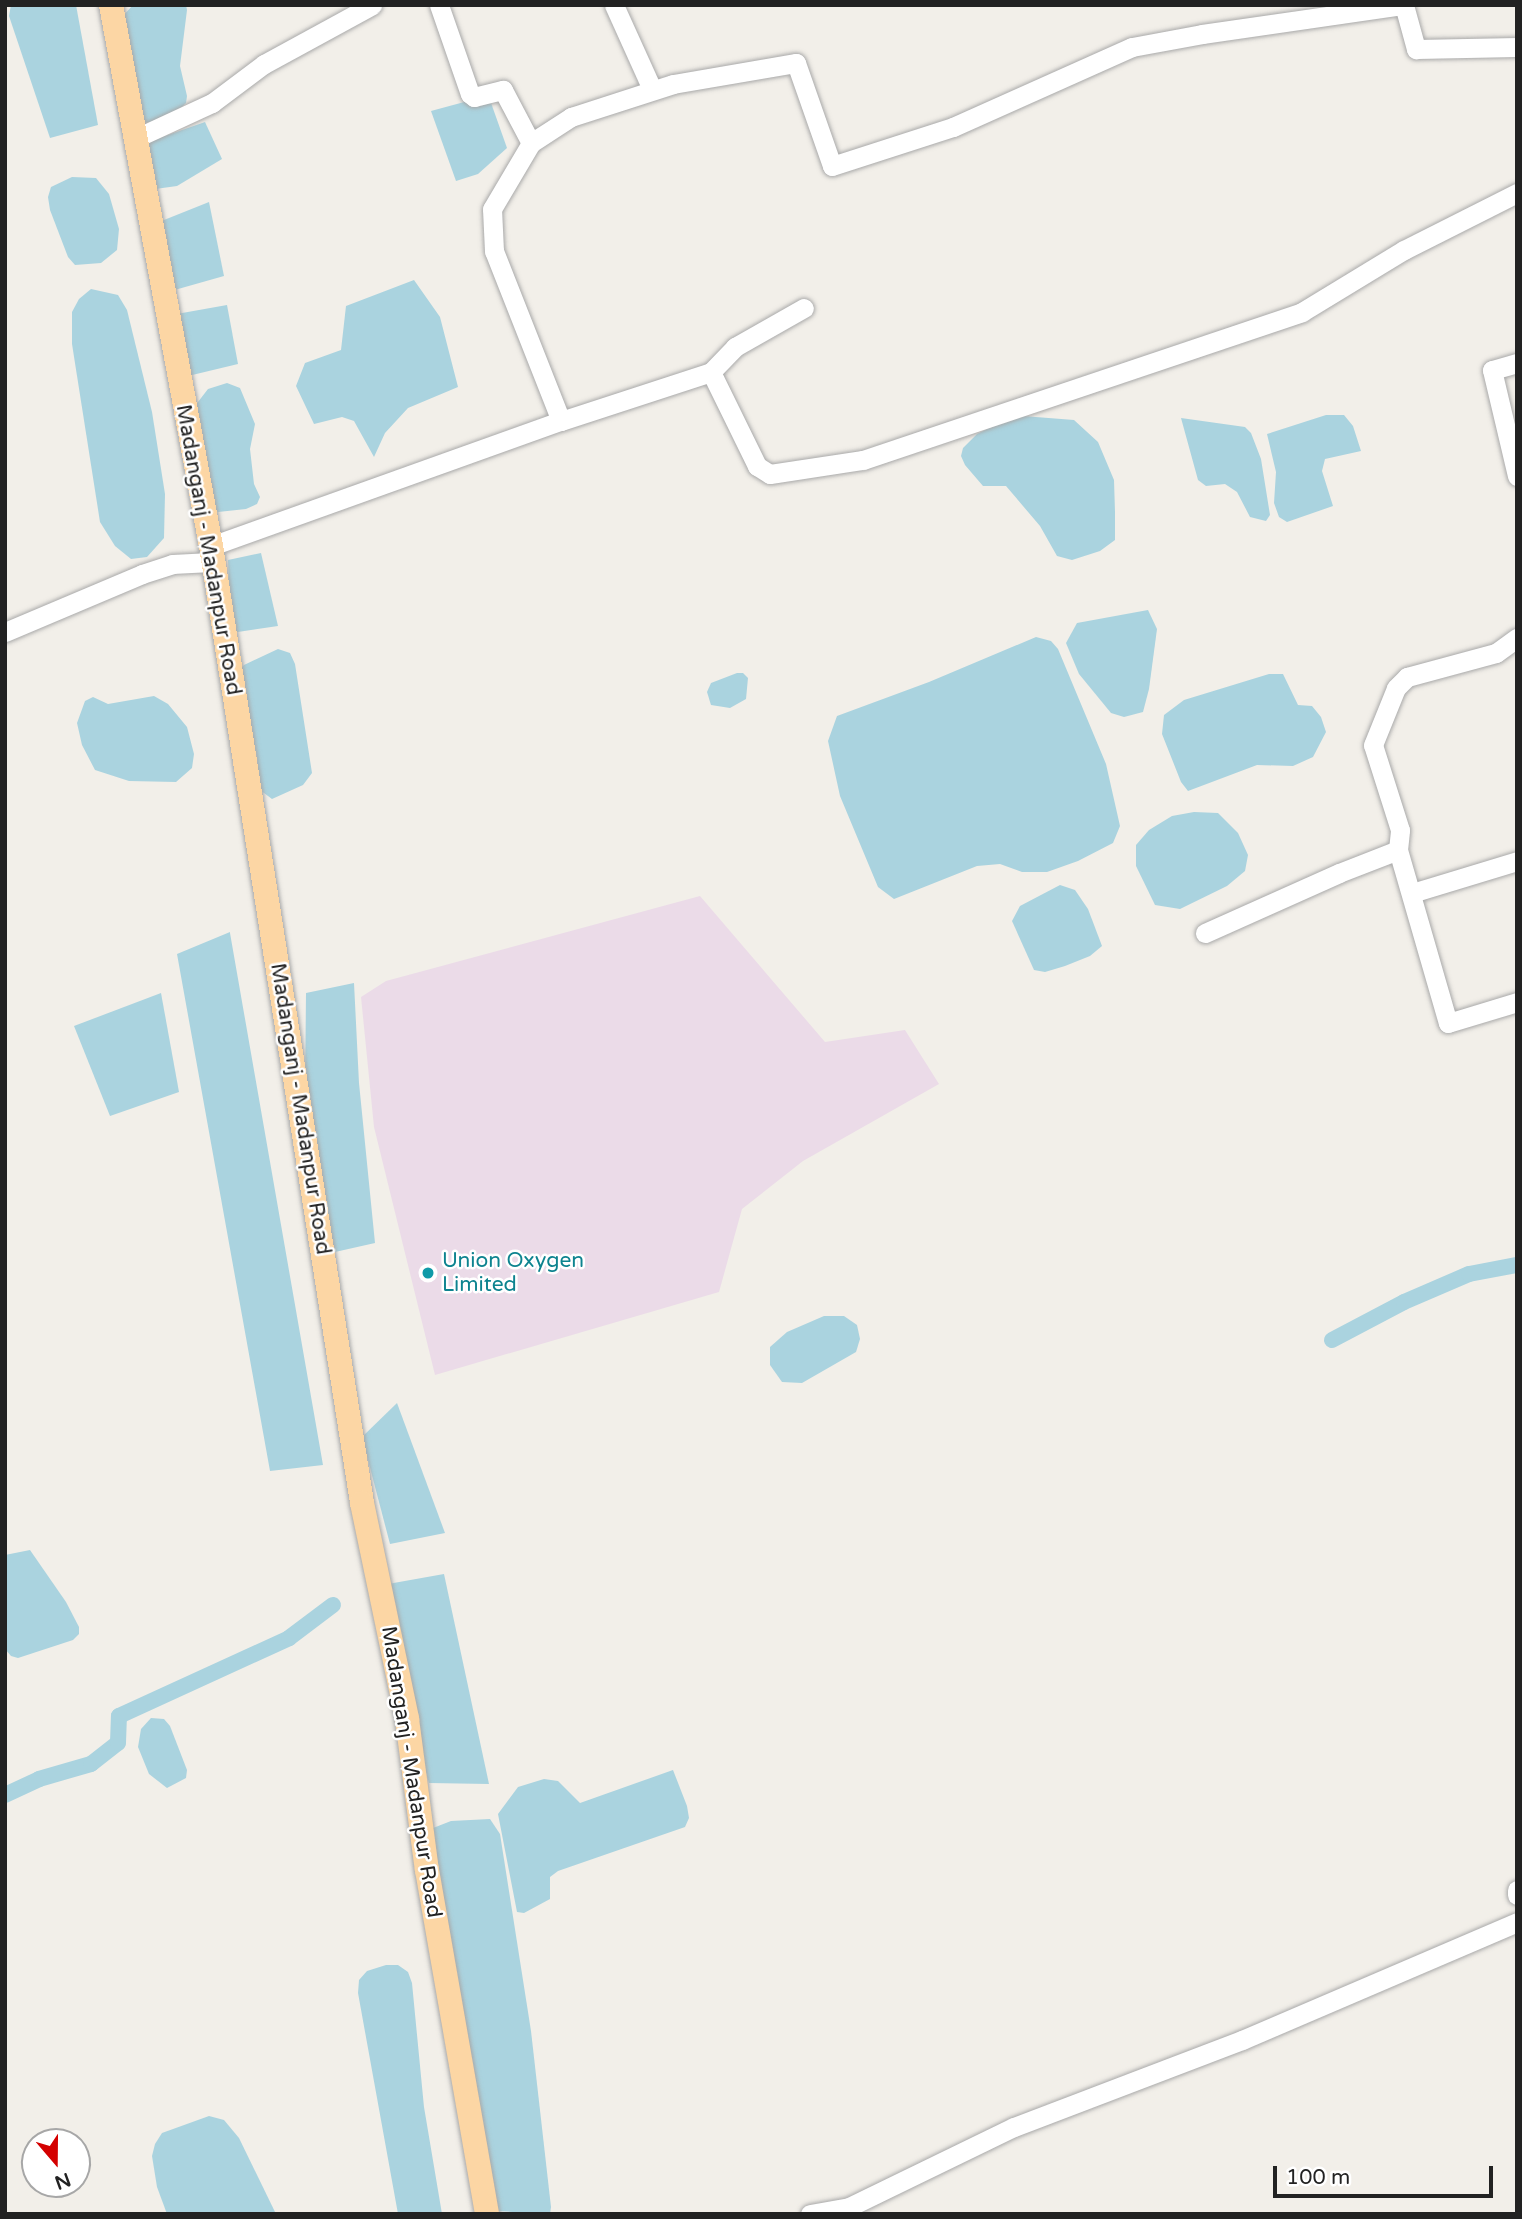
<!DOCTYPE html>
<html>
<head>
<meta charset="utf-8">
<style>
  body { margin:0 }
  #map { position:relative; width:1522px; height:2219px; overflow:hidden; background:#f2efe9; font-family:"Varela Round",sans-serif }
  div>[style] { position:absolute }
  .industrial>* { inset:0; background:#ebdbe8 }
  .water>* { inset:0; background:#aad3df }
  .canal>* { height:16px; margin:-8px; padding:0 8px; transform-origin:8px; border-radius:8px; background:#aad3df }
  .roads { filter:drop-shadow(0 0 2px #a9a9a9) drop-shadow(0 0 2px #a9a9a9) }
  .minor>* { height:19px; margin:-9.5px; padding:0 9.5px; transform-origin:9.5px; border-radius:9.5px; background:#fff }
  .major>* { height:24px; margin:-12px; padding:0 12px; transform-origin:12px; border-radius:12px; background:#fcd6a4 }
  .dots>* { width:19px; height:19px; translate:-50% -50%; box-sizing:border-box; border:4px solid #fff; border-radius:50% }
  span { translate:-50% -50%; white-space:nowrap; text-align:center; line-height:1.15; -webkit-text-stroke:5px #fff; paint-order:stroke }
  .street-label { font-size:21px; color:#222 }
  .culture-label { font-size:21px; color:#0d838f }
  .left { translate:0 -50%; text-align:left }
  .frame { position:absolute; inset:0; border:7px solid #222; pointer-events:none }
  .north { position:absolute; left:21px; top:2128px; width:70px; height:70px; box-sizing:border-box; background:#fff; border:2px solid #a7a7a7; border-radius:50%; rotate:160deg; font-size:19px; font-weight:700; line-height:28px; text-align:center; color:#222 }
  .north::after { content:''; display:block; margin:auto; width:24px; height:32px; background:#d40000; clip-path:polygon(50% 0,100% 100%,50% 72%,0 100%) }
  .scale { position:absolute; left:1273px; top:2166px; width:220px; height:32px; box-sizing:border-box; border:4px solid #222; border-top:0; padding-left:9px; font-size:21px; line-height:24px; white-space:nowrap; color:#222; -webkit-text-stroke:5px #fff; paint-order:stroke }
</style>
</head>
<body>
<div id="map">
  <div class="industrial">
    <i style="clip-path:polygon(700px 896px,825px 1042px,905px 1030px,939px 1084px,803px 1161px,742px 1209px,719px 1292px,435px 1375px,374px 1127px,361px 997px,386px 981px)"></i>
  </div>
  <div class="water">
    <i style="clip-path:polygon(11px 5px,76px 5px,98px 125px,50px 138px,9px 16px)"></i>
    <i style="clip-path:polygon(133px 5px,186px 5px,187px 10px,180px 66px,187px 96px,186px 103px,178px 111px,153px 122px,143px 122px,121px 18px)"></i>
    <i style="clip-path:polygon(479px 98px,490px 100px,507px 148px,478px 174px,456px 181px,431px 111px)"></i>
    <i style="clip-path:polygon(205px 122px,222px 159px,177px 186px,148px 190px,142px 144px)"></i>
    <i style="clip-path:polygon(72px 177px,96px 178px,109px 194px,119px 229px,117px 250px,101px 263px,75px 265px,68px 257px,50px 210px,48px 197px,51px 187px)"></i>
    <i style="clip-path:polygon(209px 202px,224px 276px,171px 291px,159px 222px)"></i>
    <i style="clip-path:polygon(414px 280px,440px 317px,458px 387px,408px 408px,385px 433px,374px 457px,354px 421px,342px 417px,314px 424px,296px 386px,305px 363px,341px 350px,346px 306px)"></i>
    <i style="clip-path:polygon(91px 289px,118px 295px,127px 310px,152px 412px,165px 494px,164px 538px,147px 557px,131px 559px,115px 546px,100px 522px,72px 344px,72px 312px,79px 299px)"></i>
    <i style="clip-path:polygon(227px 305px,238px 364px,188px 376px,171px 315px)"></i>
    <i style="clip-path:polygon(227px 383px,240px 388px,255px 424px,250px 449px,254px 484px,260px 497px,257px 504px,246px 509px,218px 512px,209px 507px,191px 411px,208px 389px)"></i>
    <i style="clip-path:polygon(1326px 415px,1344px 415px,1353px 426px,1361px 451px,1325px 459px,1322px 471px,1333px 506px,1287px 522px,1279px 517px,1274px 503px,1276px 472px,1267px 434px)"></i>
    <i style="clip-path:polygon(1023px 416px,1074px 420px,1098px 442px,1114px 480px,1115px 512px,1115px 540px,1100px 551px,1072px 560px,1057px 556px,1040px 526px,1006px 486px,983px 486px,965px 465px,961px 456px,963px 448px,977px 434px,1007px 419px)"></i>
    <i style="clip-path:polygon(1181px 418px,1245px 427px,1251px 433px,1261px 459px,1270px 515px,1266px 521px,1250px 517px,1237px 492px,1225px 484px,1206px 486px,1198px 480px)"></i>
    <i style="clip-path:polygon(261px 553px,278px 626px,231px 633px,228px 560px)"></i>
    <i style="clip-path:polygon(1148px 610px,1157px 629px,1149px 689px,1143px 712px,1124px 717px,1111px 713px,1079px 674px,1066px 643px,1077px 623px)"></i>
    <i style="clip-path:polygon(1036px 637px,1051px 641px,1058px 649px,1106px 764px,1120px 826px,1113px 843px,1078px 861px,1047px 872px,1022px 872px,1000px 864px,977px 866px,894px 899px,878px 887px,840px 796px,828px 741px,837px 716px,929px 682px)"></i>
    <i style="clip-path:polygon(278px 649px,290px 653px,295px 664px,312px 773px,303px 785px,272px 799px,260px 790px,257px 757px,238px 672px,244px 665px)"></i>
    <i style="clip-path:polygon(737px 673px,743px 673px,748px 678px,746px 699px,730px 708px,711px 705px,707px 692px,711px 683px)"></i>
    <i style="clip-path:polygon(1269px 674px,1283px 674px,1298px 705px,1312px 706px,1321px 717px,1326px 732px,1313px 757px,1293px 766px,1257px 765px,1188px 791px,1181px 782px,1162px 734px,1164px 715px,1184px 700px)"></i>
    <i style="clip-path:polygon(154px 696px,168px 704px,187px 727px,194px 754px,192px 768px,176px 782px,129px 781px,95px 770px,82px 745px,77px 723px,85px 701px,93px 697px,108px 704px)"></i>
    <i style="clip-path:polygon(1194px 812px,1218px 813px,1238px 833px,1248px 855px,1245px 871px,1227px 886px,1180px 909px,1155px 905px,1136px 866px,1136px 845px,1149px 830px,1172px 816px)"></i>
    <i style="clip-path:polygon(1060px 885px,1075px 890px,1088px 909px,1102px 946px,1090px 956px,1065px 966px,1045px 972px,1034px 970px,1012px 921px,1020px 906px)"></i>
    <i style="clip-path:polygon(230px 932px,230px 933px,323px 1465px,270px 1471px,177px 954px)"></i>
    <i style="clip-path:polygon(354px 983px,359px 1083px,375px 1243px,335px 1252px,322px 1228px,305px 1092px,306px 993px)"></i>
    <i style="clip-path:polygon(161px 993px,179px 1092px,110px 1116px,74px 1026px)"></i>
    <i style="clip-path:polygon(824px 1316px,844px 1316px,857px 1325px,860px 1339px,856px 1352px,802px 1383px,782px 1382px,770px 1365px,770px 1347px,787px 1332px)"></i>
    <i style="clip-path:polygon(397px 1403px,445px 1533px,390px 1544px,362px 1437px)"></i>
    <i style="clip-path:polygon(30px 1550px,66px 1602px,79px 1627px,79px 1634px,73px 1640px,18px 1658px,11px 1656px,5px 1649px,5px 1555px)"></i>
    <i style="clip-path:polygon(444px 1574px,489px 1784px,429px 1783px,418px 1746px,388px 1584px)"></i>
    <i style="clip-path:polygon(151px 1718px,164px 1719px,170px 1726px,187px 1770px,186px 1778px,167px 1788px,149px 1774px,138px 1747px,141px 1729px)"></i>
    <i style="clip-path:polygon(673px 1770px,687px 1806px,689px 1818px,685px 1827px,558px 1871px,550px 1877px,550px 1899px,524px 1913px,517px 1912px,498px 1814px,518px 1787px,544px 1779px,558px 1781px,580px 1803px)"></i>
    <i style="clip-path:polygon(490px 1819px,500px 1834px,531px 2031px,551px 2207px,550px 2214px,496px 2211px,428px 1830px,451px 1821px)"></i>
    <i style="clip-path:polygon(386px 1965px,398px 1965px,408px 1972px,412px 1983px,424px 2107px,442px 2214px,398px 2214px,358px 1993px,359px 1980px,367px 1971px)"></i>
    <i style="clip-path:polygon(209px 2116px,224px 2120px,239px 2138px,276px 2214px,167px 2214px,157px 2187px,152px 2156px,155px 2144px,162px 2133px)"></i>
  </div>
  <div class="canal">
    <i style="left:1332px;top:1340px;width:81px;rotate:-27.8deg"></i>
    <i style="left:1404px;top:1302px;width:71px;rotate:-23.3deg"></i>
    <i style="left:1469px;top:1274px;width:49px;rotate:-10.6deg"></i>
    <i style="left:5px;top:1795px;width:38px;rotate:-25deg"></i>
    <i style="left:39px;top:1779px;width:54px;rotate:-16.1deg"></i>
    <i style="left:91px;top:1764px;width:34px;rotate:-38deg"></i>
    <i style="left:118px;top:1743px;width:27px;rotate:-88deg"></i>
    <i style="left:119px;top:1716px;width:187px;rotate:-24.6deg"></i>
    <i style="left:289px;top:1638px;width:55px;rotate:-36.9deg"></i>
  </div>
  <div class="roads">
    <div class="minor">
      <i style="left:439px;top:5px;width:94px;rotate:70.8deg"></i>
      <i style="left:470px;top:94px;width:5px;rotate:37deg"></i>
      <i style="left:474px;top:97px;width:30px;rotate:-14deg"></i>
      <i style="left:503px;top:90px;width:60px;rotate:62.2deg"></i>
      <i style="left:614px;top:5px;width:92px;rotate:65.7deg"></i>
      <i style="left:134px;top:139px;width:86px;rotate:-24.8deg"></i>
      <i style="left:212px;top:103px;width:65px;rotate:-36.9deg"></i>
      <i style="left:264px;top:64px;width:123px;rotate:-28.6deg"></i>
      <i style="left:1517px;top:363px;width:26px;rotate:164deg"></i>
      <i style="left:1492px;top:370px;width:109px;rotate:76.7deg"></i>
      <i style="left:711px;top:372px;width:35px;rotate:-46deg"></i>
      <i style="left:735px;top:347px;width:79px;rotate:-29.5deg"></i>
      <i style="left:561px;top:421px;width:183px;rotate:-111.5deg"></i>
      <i style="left:494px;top:251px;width:42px;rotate:-92.7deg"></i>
      <i style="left:492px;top:209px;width:77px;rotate:-59.4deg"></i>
      <i style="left:531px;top:143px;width:48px;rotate:-33deg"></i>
      <i style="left:571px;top:117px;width:107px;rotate:-17.9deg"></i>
      <i style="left:673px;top:84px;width:125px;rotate:-9.7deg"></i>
      <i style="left:796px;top:63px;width:109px;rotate:70.7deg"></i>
      <i style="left:832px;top:166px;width:127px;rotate:-17.9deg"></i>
      <i style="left:953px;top:127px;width:196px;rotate:-24.1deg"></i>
      <i style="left:1132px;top:47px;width:71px;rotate:-10.5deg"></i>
      <i style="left:1202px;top:34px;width:204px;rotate:-8.2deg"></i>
      <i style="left:1404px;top:5px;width:46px;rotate:74.7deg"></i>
      <i style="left:1416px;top:49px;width:101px;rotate:-1.1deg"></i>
      <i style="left:211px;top:546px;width:372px;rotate:-19.7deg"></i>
      <i style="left:561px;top:421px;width:158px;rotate:-18.1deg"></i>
      <i style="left:711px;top:372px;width:105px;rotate:63.9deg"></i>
      <i style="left:757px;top:466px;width:15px;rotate:32deg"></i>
      <i style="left:770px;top:474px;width:94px;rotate:-8.6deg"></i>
      <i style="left:863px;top:460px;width:463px;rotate:-18.6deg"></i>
      <i style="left:1302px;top:312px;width:119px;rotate:-31.3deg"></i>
      <i style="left:1404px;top:250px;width:127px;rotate:-26.8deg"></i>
      <i style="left:5px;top:632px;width:149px;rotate:-22.9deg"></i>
      <i style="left:142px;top:574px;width:32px;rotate:-18deg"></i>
      <i style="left:172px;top:564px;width:39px;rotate:-3deg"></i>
      <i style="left:1398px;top:850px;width:20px;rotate:-84deg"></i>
      <i style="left:1400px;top:830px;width:89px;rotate:-107.6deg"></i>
      <i style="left:1373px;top:745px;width:61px;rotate:-68deg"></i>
      <i style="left:1396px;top:688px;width:16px;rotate:-45deg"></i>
      <i style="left:1407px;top:677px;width:92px;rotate:-15.1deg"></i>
      <i style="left:1496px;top:653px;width:26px;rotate:-36deg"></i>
      <i style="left:1412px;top:893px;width:110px;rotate:-16.9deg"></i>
      <i style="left:1205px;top:933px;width:147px;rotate:-24.1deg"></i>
      <i style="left:1339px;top:873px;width:63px;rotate:-21.3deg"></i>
      <i style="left:1398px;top:850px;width:180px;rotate:73.9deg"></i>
      <i style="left:1448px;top:1023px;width:72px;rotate:-16.9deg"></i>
      <i style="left:1517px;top:1890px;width:5px;rotate:90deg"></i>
      <i style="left:810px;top:2214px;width:40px;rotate:-10deg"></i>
      <i style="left:849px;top:2207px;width:183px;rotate:-25.9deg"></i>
      <i style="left:1014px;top:2127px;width:244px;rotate:-20.9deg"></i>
      <i style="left:1242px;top:2040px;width:299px;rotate:-23.2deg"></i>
    </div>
    <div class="major">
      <i style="left:111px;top:5px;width:550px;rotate:79.53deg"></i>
      <i style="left:211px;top:546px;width:969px;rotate:81.03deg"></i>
      <i style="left:362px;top:1503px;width:221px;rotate:78.2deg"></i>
      <i style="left:407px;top:1719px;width:152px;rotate:82.5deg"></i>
      <i style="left:427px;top:1870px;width:349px;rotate:80.1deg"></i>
    </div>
  </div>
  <div class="dots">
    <i style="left:428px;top:1273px;background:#0f9aa8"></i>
  </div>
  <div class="street-label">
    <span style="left:208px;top:550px;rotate:80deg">Madanganj - Madanpur Road</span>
    <span style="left:300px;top:1109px;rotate:81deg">Madanganj - Madanpur Road</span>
    <span style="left:411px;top:1772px;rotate:81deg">Madanganj - Madanpur Road</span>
  </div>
  <div class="culture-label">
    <span class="left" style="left:442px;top:1273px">Union Oxygen<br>Limited</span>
  </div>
  <div class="frame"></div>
  <div class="north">N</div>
  <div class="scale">100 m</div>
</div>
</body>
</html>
